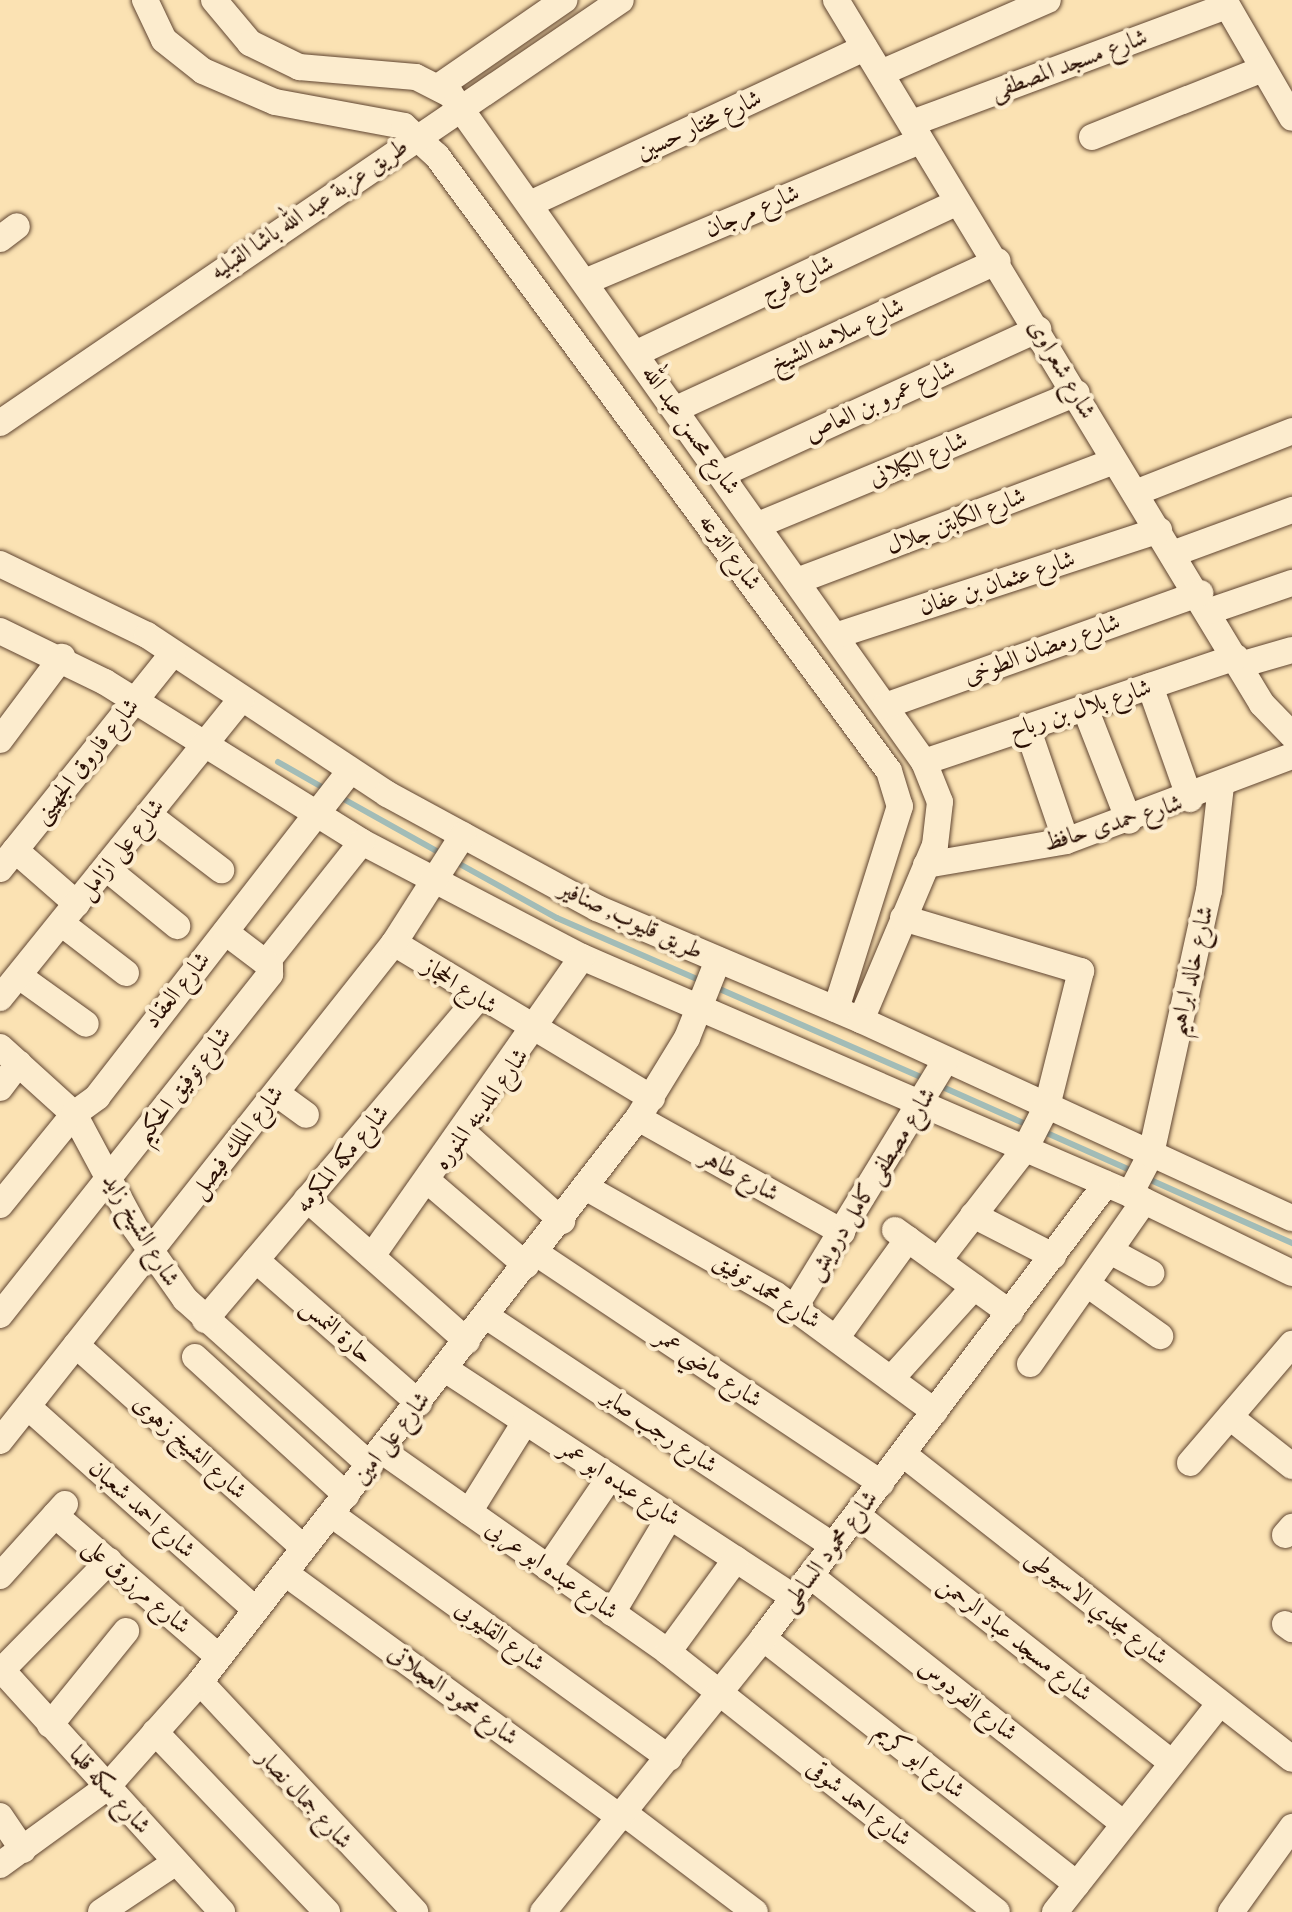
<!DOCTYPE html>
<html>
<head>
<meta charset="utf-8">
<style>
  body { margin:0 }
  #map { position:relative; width:1292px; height:1912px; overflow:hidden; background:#fbe2b3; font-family:"IM FELL French Canon",Amiri,serif }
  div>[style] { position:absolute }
  .stream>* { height:6px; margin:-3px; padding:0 3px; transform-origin:3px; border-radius:3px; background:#a2bcb7 }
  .roads { filter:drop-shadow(0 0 2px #5f4430) drop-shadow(0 0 2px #5f4430) }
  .minor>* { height:26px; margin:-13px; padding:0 13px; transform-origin:13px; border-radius:13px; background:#fcecce }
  span { translate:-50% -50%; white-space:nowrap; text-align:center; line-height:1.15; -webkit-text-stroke:8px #fcecce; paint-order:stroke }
  .street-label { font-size:24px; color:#2b1004 }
</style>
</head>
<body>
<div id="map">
  <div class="stream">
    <i style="left:278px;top:762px;width:56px;rotate:29.7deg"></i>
    <i style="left:340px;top:797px;width:117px;rotate:29.2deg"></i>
    <i style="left:456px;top:862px;width:115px;rotate:29deg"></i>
    <i style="left:557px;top:918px;width:157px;rotate:23.6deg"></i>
    <i style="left:715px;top:987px;width:232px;rotate:23.6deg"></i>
    <i style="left:938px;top:1085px;width:101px;rotate:24deg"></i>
    <i style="left:1040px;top:1130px;width:101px;rotate:24deg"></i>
    <i style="left:1146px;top:1178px;width:160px;rotate:24deg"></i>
  </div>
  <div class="roads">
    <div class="minor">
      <i style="left:145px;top:0;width:44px;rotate:64.6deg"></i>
      <i style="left:164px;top:40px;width:50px;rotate:38.5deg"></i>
      <i style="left:203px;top:71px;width:78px;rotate:23.3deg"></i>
      <i style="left:275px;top:102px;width:131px;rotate:10.5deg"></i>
      <i style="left:404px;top:126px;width:45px;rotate:42.3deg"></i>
      <i style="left:437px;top:156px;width:763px;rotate:53.69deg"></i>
      <i style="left:889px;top:771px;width:37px;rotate:73deg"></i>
      <i style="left:900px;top:806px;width:213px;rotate:107.5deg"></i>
      <i style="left:214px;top:0;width:56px;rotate:50.1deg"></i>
      <i style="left:250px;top:43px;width:55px;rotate:26.1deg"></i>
      <i style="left:299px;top:67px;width:117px;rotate:4.9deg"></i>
      <i style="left:416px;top:77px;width:39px;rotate:27deg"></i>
      <i style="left:451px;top:95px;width:818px;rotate:54.66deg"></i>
      <i style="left:924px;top:762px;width:43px;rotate:68.2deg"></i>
      <i style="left:940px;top:802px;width:43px;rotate:96.6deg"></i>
      <i style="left:935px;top:845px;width:190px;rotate:112.9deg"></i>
      <i style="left:836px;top:0;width:823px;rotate:58.82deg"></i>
      <i style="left:1262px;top:704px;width:43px;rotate:45.9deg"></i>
      <i style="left:1224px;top:0;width:136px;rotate:60deg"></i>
      <i style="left:881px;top:73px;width:182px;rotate:-23.6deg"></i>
      <i style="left:441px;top:85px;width:150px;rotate:-34.6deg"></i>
      <i style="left:912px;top:123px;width:336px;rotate:-20.4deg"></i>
      <i style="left:1092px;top:137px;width:184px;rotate:-21.7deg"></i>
      <i style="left:532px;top:203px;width:367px;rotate:-25deg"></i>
      <i style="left:0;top:239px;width:21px;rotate:-37deg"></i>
      <i style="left:587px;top:281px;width:359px;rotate:-22.8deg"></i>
      <i style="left:637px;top:353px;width:353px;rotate:-25.2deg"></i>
      <i style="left:676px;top:409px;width:354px;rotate:-24.7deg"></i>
      <i style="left:0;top:423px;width:751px;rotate:-34.26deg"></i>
      <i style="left:722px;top:474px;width:348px;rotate:-24.6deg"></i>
      <i style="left:1135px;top:493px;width:169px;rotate:-21.5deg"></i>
      <i style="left:758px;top:525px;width:345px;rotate:-22.5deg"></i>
      <i style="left:1175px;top:553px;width:125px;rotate:-20.2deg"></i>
      <i style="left:0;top:564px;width:163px;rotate:25.8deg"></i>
      <i style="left:147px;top:635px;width:288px;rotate:33.5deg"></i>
      <i style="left:387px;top:794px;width:239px;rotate:28.5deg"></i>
      <i style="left:597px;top:908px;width:287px;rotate:23deg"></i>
      <i style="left:861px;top:1020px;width:474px;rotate:24.7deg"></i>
      <i style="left:797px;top:581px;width:339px;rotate:-20.7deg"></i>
      <i style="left:1210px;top:611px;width:87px;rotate:-18.9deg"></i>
      <i style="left:0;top:631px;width:117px;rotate:25.9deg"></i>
      <i style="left:105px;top:682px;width:303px;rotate:31.9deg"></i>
      <i style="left:362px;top:842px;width:248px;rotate:27.6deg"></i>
      <i style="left:582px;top:957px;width:597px;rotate:23.39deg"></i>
      <i style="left:1130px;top:1194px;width:180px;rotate:26deg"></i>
      <i style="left:835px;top:636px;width:341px;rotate:-18.1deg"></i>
      <i style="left:1240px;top:665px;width:54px;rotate:-16.1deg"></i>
      <i style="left:1150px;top:686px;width:120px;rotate:70.5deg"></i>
      <i style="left:885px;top:706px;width:335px;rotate:-19.7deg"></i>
      <i style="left:1085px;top:708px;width:121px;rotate:68.7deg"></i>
      <i style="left:1027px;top:727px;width:120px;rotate:71.1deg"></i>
      <i style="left:0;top:740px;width:104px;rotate:-53.2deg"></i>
      <i style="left:924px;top:762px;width:329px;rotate:-18.6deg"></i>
      <i style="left:149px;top:815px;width:91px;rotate:37.4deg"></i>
      <i style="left:15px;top:850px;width:82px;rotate:41.1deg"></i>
      <i style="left:926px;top:865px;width:142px;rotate:-9.7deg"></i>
      <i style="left:1066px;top:841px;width:241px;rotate:-20.6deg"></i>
      <i style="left:106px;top:868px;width:92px;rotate:39.2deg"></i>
      <i style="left:0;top:869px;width:277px;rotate:-51.3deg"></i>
      <i style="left:903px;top:918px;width:186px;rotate:16.6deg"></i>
      <i style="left:1081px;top:971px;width:139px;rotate:104.1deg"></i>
      <i style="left:1047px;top:1106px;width:48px;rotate:117.1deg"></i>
      <i style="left:1025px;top:1149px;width:142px;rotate:127.8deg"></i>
      <i style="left:61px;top:923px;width:82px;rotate:37.6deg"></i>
      <i style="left:394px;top:943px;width:301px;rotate:31deg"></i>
      <i style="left:266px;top:963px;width:154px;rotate:-51.6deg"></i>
      <i style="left:19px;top:976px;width:82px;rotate:35.6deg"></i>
      <i style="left:0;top:998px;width:384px;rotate:-51.1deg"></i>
      <i style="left:0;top:1047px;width:100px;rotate:42.2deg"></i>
      <i style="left:74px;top:1114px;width:129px;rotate:61.8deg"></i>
      <i style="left:135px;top:1228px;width:87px;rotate:54.8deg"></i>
      <i style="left:185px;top:1299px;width:249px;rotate:41.9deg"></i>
      <i style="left:0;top:1088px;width:31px;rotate:-53deg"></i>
      <i style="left:276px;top:1093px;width:37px;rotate:36deg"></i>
      <i style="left:638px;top:1118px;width:234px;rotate:29.2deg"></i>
      <i style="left:464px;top:1133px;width:132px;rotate:41.9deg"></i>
      <i style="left:429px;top:1182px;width:128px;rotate:40.6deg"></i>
      <i style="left:587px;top:1188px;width:217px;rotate:29.5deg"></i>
      <i style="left:776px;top:1295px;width:197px;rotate:36.3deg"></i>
      <i style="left:1130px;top:1194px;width:45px;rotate:-62.3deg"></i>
      <i style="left:1151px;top:1154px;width:269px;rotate:-77.6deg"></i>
      <i style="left:1209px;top:891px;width:106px;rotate:-83.5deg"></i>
      <i style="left:307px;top:1199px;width:214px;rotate:41.6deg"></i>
      <i style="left:0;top:1205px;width:117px;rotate:-50.9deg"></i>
      <i style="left:74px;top:1114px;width:29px;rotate:-36deg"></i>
      <i style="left:97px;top:1097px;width:413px;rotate:-52.2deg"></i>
      <i style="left:973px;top:1215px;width:90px;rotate:27.1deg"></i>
      <i style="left:895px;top:1230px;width:142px;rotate:35.8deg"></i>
      <i style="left:1110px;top:1251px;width:47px;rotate:28.2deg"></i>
      <i style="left:536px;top:1253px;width:415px;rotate:33.7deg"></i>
      <i style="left:372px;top:1256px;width:365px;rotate:-54.9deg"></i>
      <i style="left:256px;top:1260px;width:217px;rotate:41.3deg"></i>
      <i style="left:1087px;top:1284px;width:90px;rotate:35.5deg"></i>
      <i style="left:795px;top:1307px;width:289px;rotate:-58.6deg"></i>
      <i style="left:0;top:1315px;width:435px;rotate:-51.6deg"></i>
      <i style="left:270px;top:974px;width:8px;rotate:-90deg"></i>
      <i style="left:270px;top:966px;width:56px;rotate:-142.9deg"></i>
      <i style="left:486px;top:1316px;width:416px;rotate:33.5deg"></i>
      <i style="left:205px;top:1320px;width:422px;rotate:-49.7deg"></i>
      <i style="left:837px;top:1337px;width:121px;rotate:-54.1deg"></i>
      <i style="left:76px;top:1345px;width:305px;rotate:41.7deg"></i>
      <i style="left:195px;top:1357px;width:205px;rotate:42.4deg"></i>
      <i style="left:1030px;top:1364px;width:199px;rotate:-55deg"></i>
      <i style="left:445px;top:1369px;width:417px;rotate:33.2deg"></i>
      <i style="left:891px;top:1379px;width:124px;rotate:-47.9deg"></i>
      <i style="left:28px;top:1407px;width:305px;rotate:41.7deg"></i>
      <i style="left:1230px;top:1417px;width:79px;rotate:38.3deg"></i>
      <i style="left:0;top:1441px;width:635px;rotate:-51.65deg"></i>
      <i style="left:394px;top:943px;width:128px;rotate:-57.4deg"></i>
      <i style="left:381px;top:1450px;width:351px;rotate:35.1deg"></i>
      <i style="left:668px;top:1652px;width:419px;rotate:38.3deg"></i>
      <i style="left:903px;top:1454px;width:494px;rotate:38.1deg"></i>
      <i style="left:1190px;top:1463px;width:157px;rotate:-49.4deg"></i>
      <i style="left:469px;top:1512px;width:106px;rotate:-58.1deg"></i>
      <i style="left:331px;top:1514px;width:417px;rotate:35.8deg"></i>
      <i style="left:55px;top:1515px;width:217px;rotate:40.9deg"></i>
      <i style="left:857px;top:1515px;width:401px;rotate:38.2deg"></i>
      <i style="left:1285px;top:1535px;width:11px;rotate:-49deg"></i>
      <i style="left:548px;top:1568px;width:110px;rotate:-55.7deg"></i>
      <i style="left:285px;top:1573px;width:416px;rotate:36.1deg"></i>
      <i style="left:0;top:1576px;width:97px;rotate:-47.9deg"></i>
      <i style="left:811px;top:1576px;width:399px;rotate:38.4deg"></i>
      <i style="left:612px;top:1613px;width:113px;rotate:-59.1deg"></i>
      <i style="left:1285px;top:1624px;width:9px;rotate:36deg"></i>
      <i style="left:763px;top:1638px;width:399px;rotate:38.1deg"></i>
      <i style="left:668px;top:1652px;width:115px;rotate:-53.8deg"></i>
      <i style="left:0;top:1668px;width:330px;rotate:47.7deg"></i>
      <i style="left:2px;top:1670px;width:153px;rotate:-45.5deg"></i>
      <i style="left:200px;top:1682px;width:315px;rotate:46.9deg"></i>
      <i style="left:50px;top:1725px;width:121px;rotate:-51deg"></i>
      <i style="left:155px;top:1732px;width:249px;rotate:46.3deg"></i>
      <i style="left:624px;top:1813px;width:164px;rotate:37.1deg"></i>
      <i style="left:0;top:1816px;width:41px;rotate:55.9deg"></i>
      <i style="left:0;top:1865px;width:131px;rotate:-36deg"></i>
      <i style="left:106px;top:1788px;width:142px;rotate:-48.4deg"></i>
      <i style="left:200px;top:1682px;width:714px;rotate:-52.17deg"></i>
      <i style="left:638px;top:1118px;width:94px;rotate:-58.5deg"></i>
      <i style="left:687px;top:1038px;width:84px;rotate:-68.3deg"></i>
      <i style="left:101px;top:1912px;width:90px;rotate:-33.7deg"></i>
      <i style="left:543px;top:1912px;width:351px;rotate:-51.2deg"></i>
      <i style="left:763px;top:1638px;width:569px;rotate:-52.93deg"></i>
      <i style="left:1055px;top:1912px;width:266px;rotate:-51.7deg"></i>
      <i style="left:1231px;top:1912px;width:105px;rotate:-54.3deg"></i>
    </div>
  </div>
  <div class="street-label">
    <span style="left:1069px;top:64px;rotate:-20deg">شارع مسجد المصطفى</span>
    <span style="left:699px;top:125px;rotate:-25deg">شارع مختار حسين</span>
    <span style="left:309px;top:209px;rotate:-34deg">طريق عزبة عبد الله باشا القبليه</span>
    <span style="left:752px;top:211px;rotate:-23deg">شارع مرجان</span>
    <span style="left:797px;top:278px;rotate:-25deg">شارع فرج</span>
    <span style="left:837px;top:335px;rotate:-25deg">شارع سلامه الشيخ</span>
    <span style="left:1062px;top:369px;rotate:60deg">شارع شعراوى</span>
    <span style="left:880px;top:401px;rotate:-25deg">شارع عمرو بن العاص</span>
    <span style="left:691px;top:430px;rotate:55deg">شارع محسن عبد الله</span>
    <span style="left:918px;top:459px;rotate:-23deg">شارع الكيلانى</span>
    <span style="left:956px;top:521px;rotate:-21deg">شارع الكابتن جلال</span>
    <span style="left:730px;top:552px;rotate:54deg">شارع الترعه</span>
    <span style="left:997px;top:583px;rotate:-18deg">شارع عثمان بن عفان</span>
    <span style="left:1042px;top:649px;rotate:-20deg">شارع رمضان الطوخى</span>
    <span style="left:1080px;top:709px;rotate:-18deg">شارع بلال بن رباح</span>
    <span style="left:86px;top:761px;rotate:-51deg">شارع فاروق الجهينى</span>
    <span style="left:1113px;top:823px;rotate:-17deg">شارع حمدى حافظ</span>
    <span style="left:121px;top:849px;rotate:-51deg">شارع على ازامل</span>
    <span style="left:631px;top:920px;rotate:25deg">طريق قليوب, صنافير</span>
    <span style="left:1191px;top:971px;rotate:-77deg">شارع خالد ابراهيم</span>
    <span style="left:460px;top:986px;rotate:33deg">شارع الحجاز</span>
    <span style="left:177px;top:990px;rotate:-51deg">شارع العقاد</span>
    <span style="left:183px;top:1085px;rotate:-52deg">شارع توفيق الحكيم</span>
    <span style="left:481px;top:1109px;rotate:-54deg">شارع المدينه المنوره</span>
    <span style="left:237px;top:1142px;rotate:-52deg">شارع الملك فيصل</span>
    <span style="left:342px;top:1159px;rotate:-50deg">شارع مكه المكرمه</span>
    <span style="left:740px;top:1175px;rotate:29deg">شارع طاهر</span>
    <span style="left:871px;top:1184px;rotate:-58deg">شارع مصطفى كامل درويش</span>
    <span style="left:141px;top:1230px;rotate:59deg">شارع الشيخ زايد</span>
    <span style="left:767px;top:1291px;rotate:32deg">شارع محمد توفيق</span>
    <span style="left:337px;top:1331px;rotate:41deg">حارة النمس</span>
    <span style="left:709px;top:1368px;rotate:34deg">شارع ماضي عمر</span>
    <span style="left:660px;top:1431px;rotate:34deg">شارع رجب صابر</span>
    <span style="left:391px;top:1438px;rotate:-52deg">شارع على امين</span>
    <span style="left:190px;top:1447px;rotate:42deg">شارع الشيخ زهوى</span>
    <span style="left:620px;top:1483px;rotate:33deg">شارع عبده ابو عمر</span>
    <span style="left:142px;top:1509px;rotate:42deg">شارع احمد شعبان</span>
    <span style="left:829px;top:1551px;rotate:-53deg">شارع محمود الساطى</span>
    <span style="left:552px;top:1570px;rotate:35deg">شارع عبده ابو عربى</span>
    <span style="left:137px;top:1586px;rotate:41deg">شارع مرزوق على</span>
    <span style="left:1097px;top:1607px;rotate:38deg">شارع مجدي الاسيوطى</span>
    <span style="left:500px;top:1636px;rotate:36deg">شارع القليوبى</span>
    <span style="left:1015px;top:1639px;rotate:38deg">شارع مسجد عباد الرحمن</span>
    <span style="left:453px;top:1695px;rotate:36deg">شارع محمود العجلاتى</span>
    <span style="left:968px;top:1700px;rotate:38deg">شارع الفردوس</span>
    <span style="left:920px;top:1761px;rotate:38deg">شارع ابو كريم</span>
    <span style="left:110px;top:1790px;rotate:48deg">شارع سكه قلما</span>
    <span style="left:305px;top:1799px;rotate:47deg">شارع جمال نصار</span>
    <span style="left:859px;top:1803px;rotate:38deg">شارع احمد شوقى</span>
  </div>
</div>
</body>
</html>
